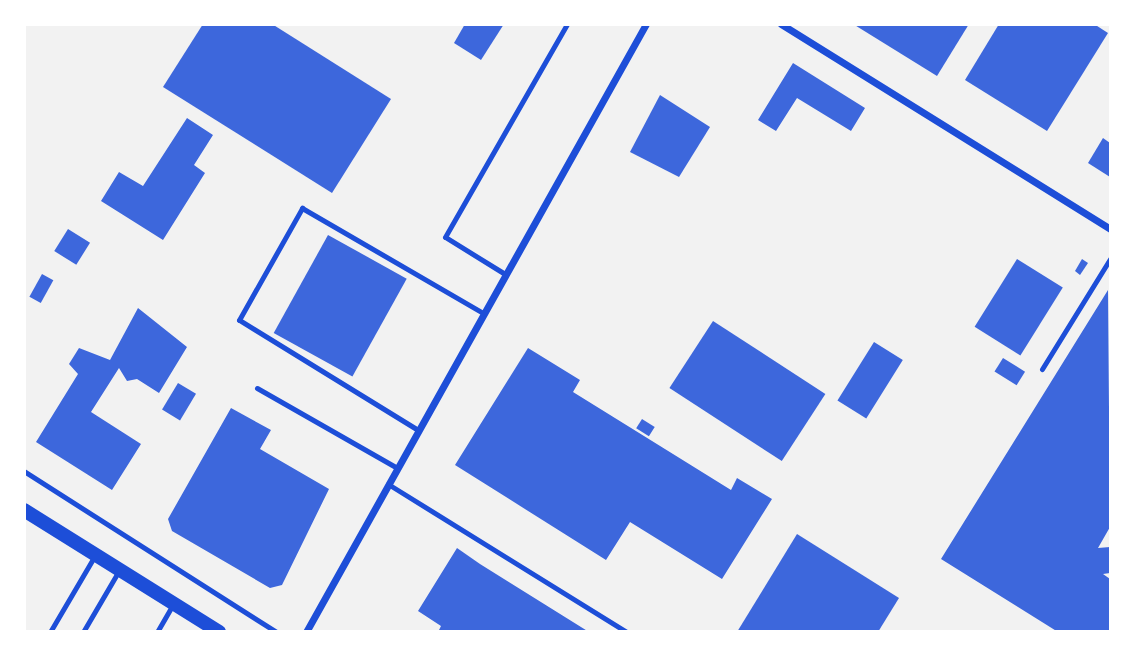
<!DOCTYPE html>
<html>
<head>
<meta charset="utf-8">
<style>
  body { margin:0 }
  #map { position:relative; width:1135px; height:656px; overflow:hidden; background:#f2f2f2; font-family:"DM Sans",sans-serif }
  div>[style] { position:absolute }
  .building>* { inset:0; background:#3d67dc; transform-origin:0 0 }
  .path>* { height:4.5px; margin:-2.25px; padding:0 2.25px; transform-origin:2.25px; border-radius:2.25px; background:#1d4ed8 }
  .service>* { height:5px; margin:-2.5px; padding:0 2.5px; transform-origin:2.5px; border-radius:2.5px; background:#1d4ed8 }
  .minor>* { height:7px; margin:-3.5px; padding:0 3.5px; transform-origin:3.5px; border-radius:3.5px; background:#1d4ed8 }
  .secondary>* { height:14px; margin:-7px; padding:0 7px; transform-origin:7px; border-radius:7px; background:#1d4ed8 }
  span { translate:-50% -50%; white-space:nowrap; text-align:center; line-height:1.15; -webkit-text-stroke:5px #fff; paint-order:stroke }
  .frame { position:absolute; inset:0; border:26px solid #fff; pointer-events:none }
</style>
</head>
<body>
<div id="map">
  <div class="building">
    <i style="clip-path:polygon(203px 24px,272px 24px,391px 99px,332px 193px,163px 87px)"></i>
    <i style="clip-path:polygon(465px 24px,504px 24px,481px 60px,454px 43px)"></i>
    <i style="clip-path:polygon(853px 24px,969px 24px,937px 76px)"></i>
    <i style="clip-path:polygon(999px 24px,1094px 24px,1108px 33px,1047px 131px,965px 80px)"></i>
    <i style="clip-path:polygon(793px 63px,865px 108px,851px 131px,797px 98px,776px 131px,758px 120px)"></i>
    <i style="clip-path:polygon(660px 95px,710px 127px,679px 177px,630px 152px)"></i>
    <i style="clip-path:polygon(187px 118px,213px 135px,194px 165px,205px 173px,163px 240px,101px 201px,119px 172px,143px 186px)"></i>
    <i style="clip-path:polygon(1103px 138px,1110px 143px,1110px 177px,1088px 163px)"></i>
    <i style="left:68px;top:229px;width:26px;height:26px;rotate:32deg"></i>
    <i style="left:328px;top:235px;width:90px;height:112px;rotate:29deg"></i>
    <i style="left:1017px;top:259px;width:54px;height:80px;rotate:32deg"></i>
    <i style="clip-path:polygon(1082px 259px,1088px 263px,1080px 275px,1075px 271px)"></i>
    <i style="left:42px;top:274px;width:13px;height:26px;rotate:29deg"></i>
    <i style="clip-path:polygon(1108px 290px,1110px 527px,1098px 548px,1110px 547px,1110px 573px,1103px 574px,1110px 579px,1110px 632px,1058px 632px,941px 559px)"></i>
    <i style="clip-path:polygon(138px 308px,187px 347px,159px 393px,137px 379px,127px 381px,119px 368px,91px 412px,141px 444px,112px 490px,36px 442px,78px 374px,69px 364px,79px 348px,110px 360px)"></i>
    <i style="left:713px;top:321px;width:134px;height:80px;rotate:33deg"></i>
    <i style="left:874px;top:342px;width:34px;height:69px;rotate:32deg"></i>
    <i style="clip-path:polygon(528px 348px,580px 380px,573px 392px,673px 454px,731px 490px,737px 478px,772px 499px,722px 579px,630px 522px,606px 560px,455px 465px)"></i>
    <i style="left:1003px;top:358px;width:26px;height:16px;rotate:32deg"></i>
    <i style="left:178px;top:383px;width:21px;height:31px;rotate:31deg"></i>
    <i style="clip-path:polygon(231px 408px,271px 430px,260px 449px,329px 489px,282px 585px,270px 588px,172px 531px,168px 519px)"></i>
    <i style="left:642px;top:419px;width:15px;height:11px;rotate:32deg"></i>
    <i style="clip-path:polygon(797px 534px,899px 598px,878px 632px,737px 632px)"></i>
    <i style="clip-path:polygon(457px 548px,480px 564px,589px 632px,438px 632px,441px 626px,418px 611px)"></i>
  </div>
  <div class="path">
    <i style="left:24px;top:471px;width:300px;rotate:32.5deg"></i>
  </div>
  <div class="service">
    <i style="left:505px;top:274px;width:70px;rotate:-148.3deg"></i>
    <i style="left:445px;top:237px;width:245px;rotate:-60.2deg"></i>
    <i style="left:1042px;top:369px;width:129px;rotate:-58.3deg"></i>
    <i style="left:257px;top:388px;width:161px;rotate:29.7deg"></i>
    <i style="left:418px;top:430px;width:210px;rotate:-148.4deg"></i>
    <i style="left:239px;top:320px;width:129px;rotate:-60.6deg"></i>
    <i style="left:302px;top:208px;width:209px;rotate:30.1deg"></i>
    <i style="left:388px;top:484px;width:281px;rotate:31.8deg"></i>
    <i style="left:50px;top:632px;width:87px;rotate:-59.6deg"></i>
    <i style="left:83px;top:632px;width:69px;rotate:-59.7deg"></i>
    <i style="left:157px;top:632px;width:30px;rotate:-60deg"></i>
  </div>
  <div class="minor">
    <i style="left:781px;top:24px;width:388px;rotate:31.9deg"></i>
    <i style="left:306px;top:632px;width:697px;rotate:-60.79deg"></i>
  </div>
  <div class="secondary">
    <i style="left:24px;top:510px;width:230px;rotate:32deg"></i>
  </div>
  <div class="frame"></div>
</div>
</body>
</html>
